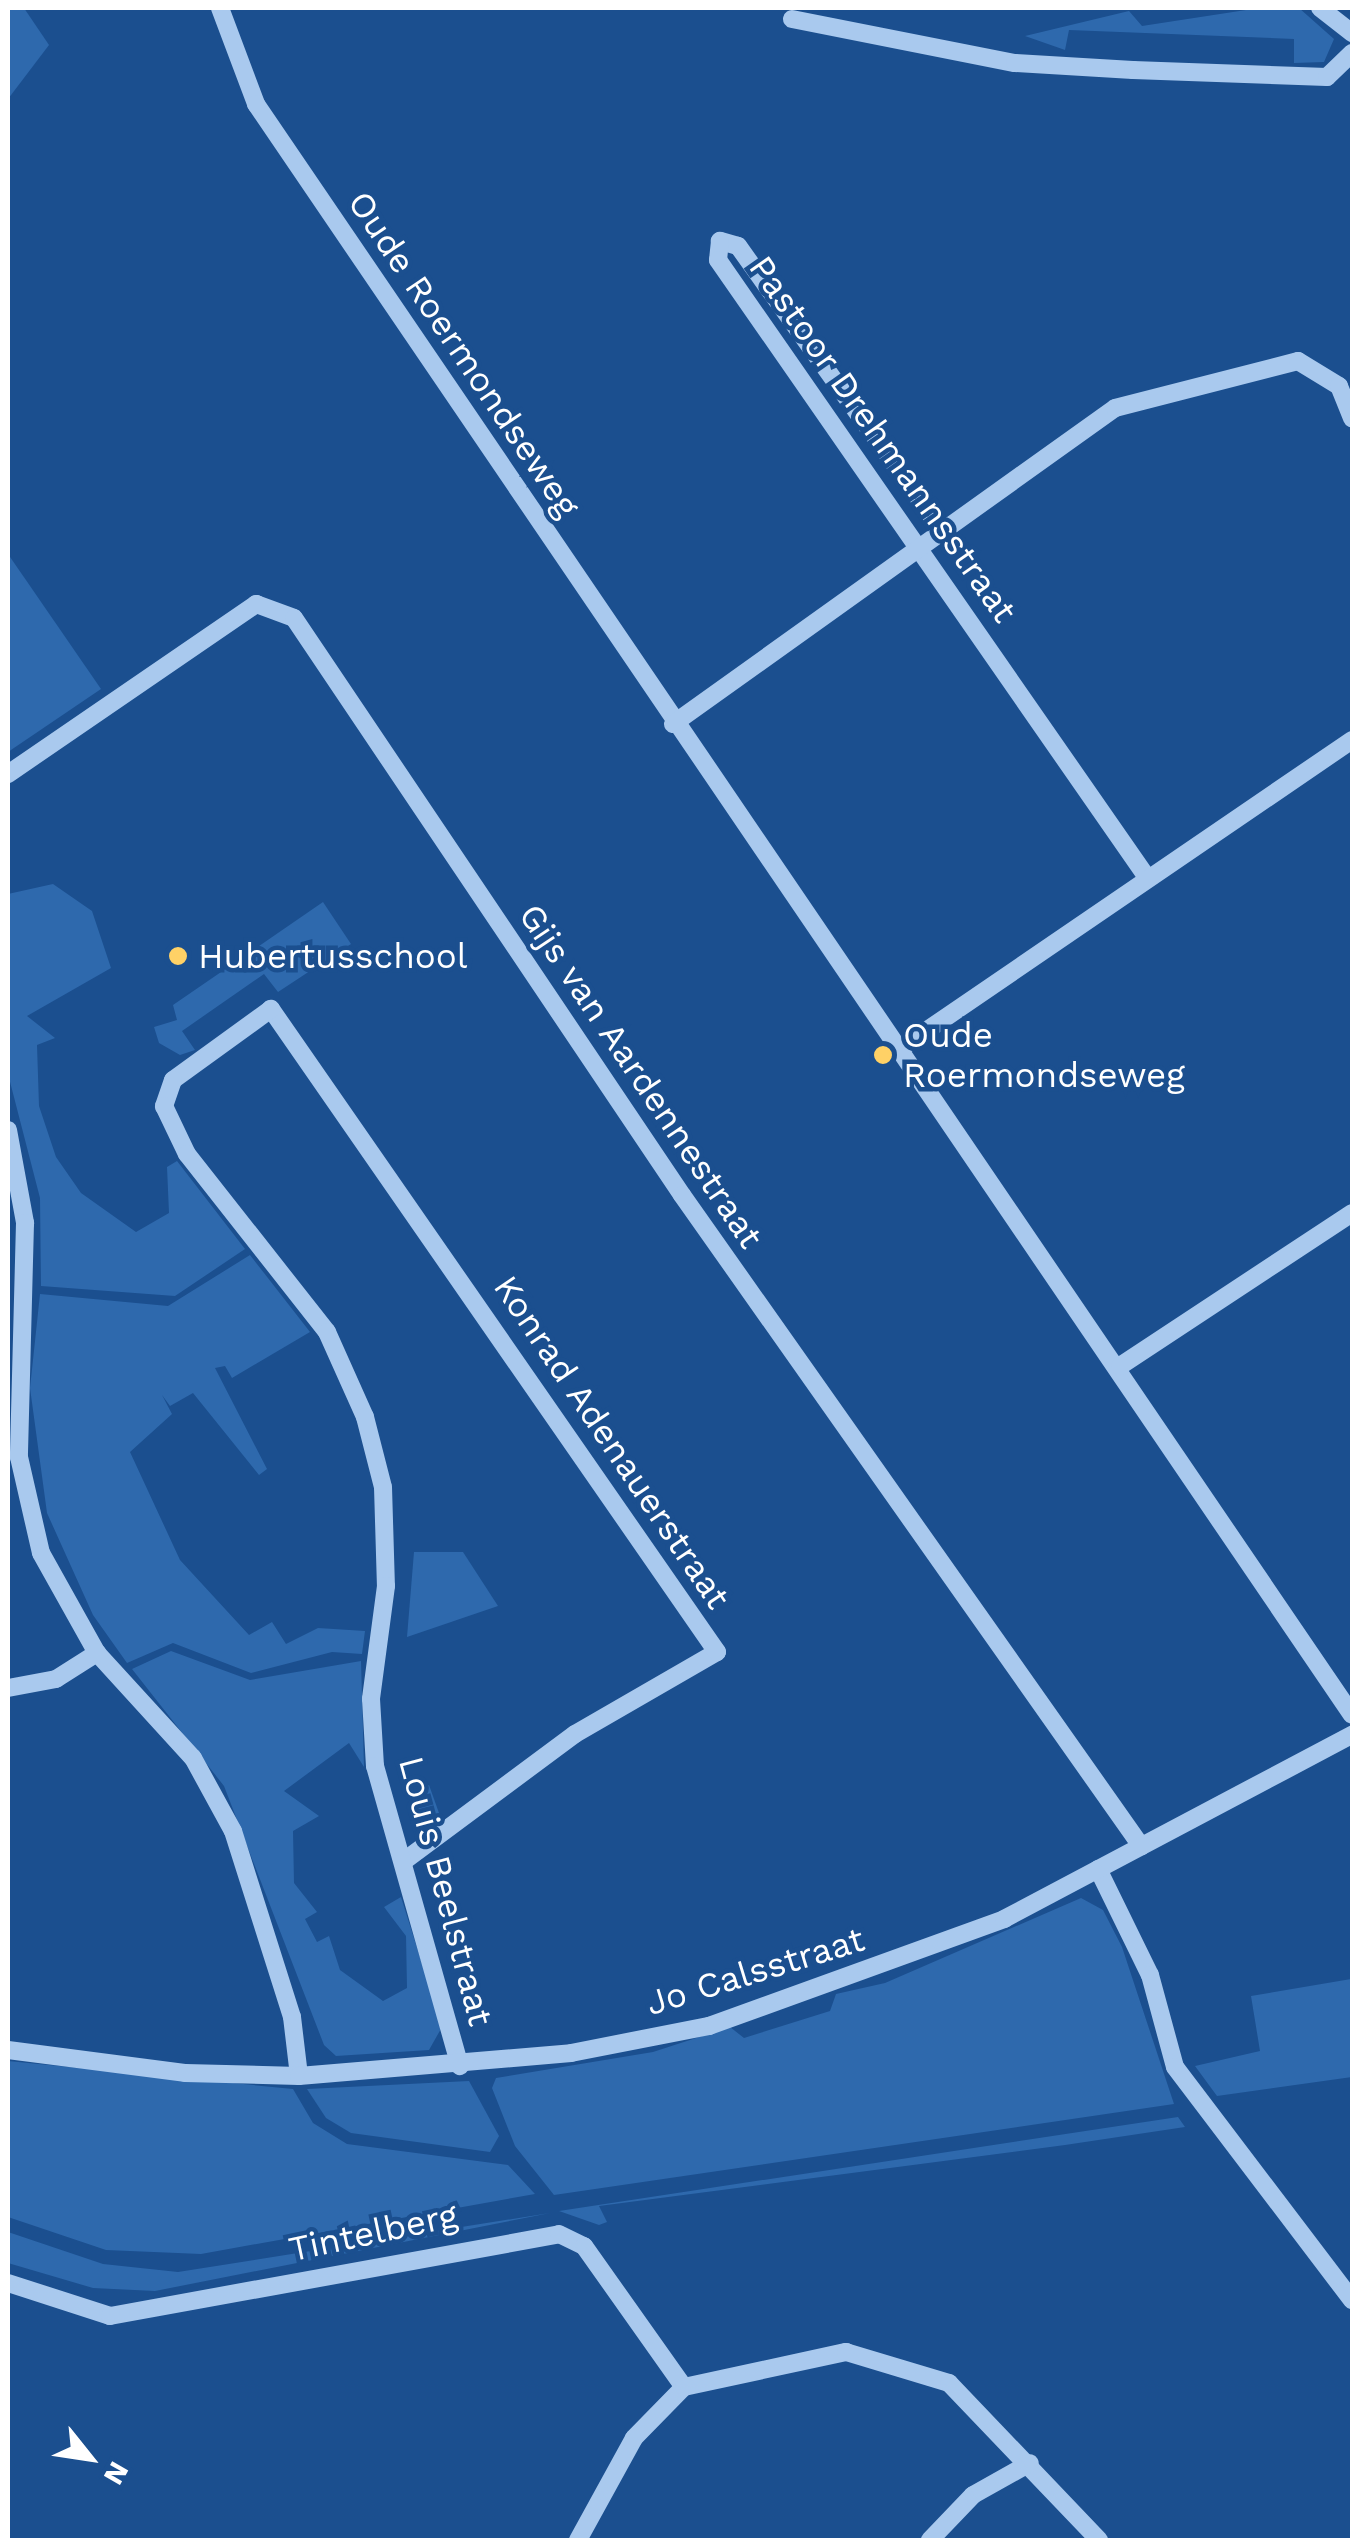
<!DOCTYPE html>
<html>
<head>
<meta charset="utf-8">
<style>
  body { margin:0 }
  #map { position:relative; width:1360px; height:2548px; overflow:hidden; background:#1b4f8f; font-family:"Work Sans",sans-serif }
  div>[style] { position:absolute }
  .green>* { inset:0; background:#2e69ad }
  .minor>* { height:18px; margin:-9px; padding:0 9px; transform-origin:9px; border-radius:9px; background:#a9c9ee }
  .dots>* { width:28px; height:28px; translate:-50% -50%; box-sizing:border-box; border:5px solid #1b4f8f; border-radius:50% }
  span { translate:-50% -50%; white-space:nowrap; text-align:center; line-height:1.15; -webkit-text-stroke:9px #1b4f8f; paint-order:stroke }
  .street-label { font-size:35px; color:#fff }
  .poi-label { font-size:35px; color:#fff }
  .left { translate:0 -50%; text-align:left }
  .frame { position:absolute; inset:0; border:10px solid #fff; pointer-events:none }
  .north { position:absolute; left:40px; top:2408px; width:100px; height:100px; -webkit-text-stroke:8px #1b4f8f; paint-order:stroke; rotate:120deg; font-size:28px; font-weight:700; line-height:40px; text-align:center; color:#fff }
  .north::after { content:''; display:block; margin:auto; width:35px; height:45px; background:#fff; clip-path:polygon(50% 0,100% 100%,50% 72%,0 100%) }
</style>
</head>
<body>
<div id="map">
  <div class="green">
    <i style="clip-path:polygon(8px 8px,24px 8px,49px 45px,8px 99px)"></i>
    <i style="clip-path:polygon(1259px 8px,1299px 8px,1334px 39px,1324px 62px,1294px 63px,1294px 39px,1069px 30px,1065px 50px,1025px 36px,1129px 11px,1142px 26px)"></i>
    <i style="clip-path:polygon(8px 554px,101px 689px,8px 752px)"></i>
    <i style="clip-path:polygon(53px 884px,92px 911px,111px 968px,27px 1016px,55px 1038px,37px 1045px,39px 1106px,56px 1157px,81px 1193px,136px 1232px,169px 1213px,167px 1167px,177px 1161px,245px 1249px,175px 1296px,41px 1286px,40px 1198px,8px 1074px,8px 894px)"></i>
    <i style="clip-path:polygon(323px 902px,351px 944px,278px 992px,264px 974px,182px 1031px,195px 1050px,180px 1055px,159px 1043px,154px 1027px,177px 1020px,173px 1005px)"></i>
    <i style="clip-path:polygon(250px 1255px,310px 1332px,232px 1378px,225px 1366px,215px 1368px,267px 1469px,259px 1475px,193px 1393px,170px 1406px,162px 1395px,172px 1414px,130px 1452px,180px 1560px,249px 1635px,272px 1622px,286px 1644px,318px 1628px,365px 1631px,362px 1654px,332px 1652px,251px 1673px,173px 1643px,127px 1663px,93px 1615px,47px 1513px,30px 1388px,40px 1294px,168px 1306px)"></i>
    <i style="clip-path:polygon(414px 1552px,463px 1552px,498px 1606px,407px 1637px)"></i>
    <i style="clip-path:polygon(171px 1651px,250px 1680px,361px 1661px,364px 1767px,349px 1743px,284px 1791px,319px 1816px,293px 1831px,294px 1883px,317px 1912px,305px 1919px,317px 1942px,329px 1936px,340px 1970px,383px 2001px,407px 1988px,406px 1936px,384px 1907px,401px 1897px,442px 2027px,429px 2050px,336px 2056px,324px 2045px,224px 1786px,132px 1669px)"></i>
    <i style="clip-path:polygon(429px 1785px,444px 1827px,420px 1836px,408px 1792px)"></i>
    <i style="clip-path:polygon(1081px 1898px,1103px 1910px,1122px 1947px,1174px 2104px,554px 2195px,515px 2146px,492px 2088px,496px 2078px,653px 2052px,730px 2027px,744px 2038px,830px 2011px,836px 1994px,885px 1983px)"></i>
    <i style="clip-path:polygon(1351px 1979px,1352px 2077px,1217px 2096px,1195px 2066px,1260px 2051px,1251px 1996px)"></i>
    <i style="clip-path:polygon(8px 2061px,293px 2089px,313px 2123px,347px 2144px,508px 2165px,535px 2194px,201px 2254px,106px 2250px,8px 2217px)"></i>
    <i style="clip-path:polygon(469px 2081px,499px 2136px,490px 2152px,351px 2133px,326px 2118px,307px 2089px)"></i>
    <i style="clip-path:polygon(1178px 2117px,1185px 2127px,1065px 2145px,599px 2206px,607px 2222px,599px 2225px,559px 2211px)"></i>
    <i style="clip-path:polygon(550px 2213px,155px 2291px,93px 2288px,8px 2263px,8px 2232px,103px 2264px,178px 2272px)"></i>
  </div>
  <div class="minor">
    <i style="left:220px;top:8px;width:103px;rotate:69.4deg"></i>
    <i style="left:256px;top:104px;width:1948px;rotate:55.77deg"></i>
    <i style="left:1320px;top:8px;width:41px;rotate:38deg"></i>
    <i style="left:792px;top:19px;width:227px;rotate:11.2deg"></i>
    <i style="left:1015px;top:63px;width:118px;rotate:3.4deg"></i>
    <i style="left:1133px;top:70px;width:194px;rotate:2.1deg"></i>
    <i style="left:1327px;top:77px;width:35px;rotate:-44deg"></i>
    <i style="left:940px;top:528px;width:347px;rotate:-125.6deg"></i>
    <i style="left:738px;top:246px;width:19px;rotate:-164deg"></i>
    <i style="left:720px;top:241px;width:19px;rotate:96deg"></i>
    <i style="left:718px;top:260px;width:750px;rotate:55.21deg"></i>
    <i style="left:673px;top:724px;width:543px;rotate:-35.56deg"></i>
    <i style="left:1115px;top:408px;width:189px;rotate:-14.4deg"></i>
    <i style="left:1298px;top:361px;width:48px;rotate:31.4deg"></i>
    <i style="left:1339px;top:386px;width:35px;rotate:68deg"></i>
    <i style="left:8px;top:774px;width:301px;rotate:-34.4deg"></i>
    <i style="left:256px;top:604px;width:40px;rotate:20.2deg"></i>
    <i style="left:294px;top:618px;width:695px;rotate:56.08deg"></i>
    <i style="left:682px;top:1195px;width:797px;rotate:54.81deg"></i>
    <i style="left:901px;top:1048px;width:546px;rotate:-34.33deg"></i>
    <i style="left:8px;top:1130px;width:95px;rotate:79.6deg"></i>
    <i style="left:25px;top:1223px;width:234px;rotate:91.5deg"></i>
    <i style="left:19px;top:1457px;width:98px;rotate:77.1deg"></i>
    <i style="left:41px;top:1553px;width:115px;rotate:60.8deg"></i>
    <i style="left:97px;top:1653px;width:142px;rotate:47.6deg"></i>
    <i style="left:193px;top:1758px;width:83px;rotate:61.3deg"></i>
    <i style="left:233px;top:1831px;width:195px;rotate:72.4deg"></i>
    <i style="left:292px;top:2017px;width:59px;rotate:83.2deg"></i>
    <i style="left:1120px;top:1366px;width:278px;rotate:-33.4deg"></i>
    <i style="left:8px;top:1688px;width:49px;rotate:-10.6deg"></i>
    <i style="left:56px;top:1679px;width:49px;rotate:-32.4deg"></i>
    <i style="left:404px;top:1861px;width:213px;rotate:-36.6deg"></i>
    <i style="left:575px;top:1734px;width:164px;rotate:-30deg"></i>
    <i style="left:717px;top:1652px;width:783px;rotate:-124.75deg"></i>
    <i style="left:271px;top:1009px;width:121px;rotate:144.1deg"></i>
    <i style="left:173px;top:1080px;width:28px;rotate:109deg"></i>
    <i style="left:164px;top:1106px;width:53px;rotate:64.4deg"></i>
    <i style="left:187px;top:1154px;width:226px;rotate:51.8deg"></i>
    <i style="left:327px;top:1332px;width:93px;rotate:65.9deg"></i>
    <i style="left:365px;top:1417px;width:72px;rotate:75.6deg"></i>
    <i style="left:383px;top:1487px;width:99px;rotate:88.3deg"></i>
    <i style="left:386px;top:1586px;width:114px;rotate:97.6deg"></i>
    <i style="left:371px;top:1699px;width:67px;rotate:86.6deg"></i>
    <i style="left:375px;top:1766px;width:312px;rotate:74.2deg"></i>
    <i style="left:1098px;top:1869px;width:118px;rotate:63.9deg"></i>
    <i style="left:1150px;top:1975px;width:95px;rotate:74.8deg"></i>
    <i style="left:1175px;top:2067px;width:293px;rotate:52.8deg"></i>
    <i style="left:8px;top:2050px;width:178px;rotate:7.4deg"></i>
    <i style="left:185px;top:2073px;width:114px;rotate:1.5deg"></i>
    <i style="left:299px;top:2076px;width:273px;rotate:-4.8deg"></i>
    <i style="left:571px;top:2053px;width:141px;rotate:-11.1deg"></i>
    <i style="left:709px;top:2026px;width:314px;rotate:-19.9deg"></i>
    <i style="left:1004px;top:1919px;width:394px;rotate:-27.9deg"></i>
    <i style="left:8px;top:2283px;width:107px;rotate:17.9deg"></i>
    <i style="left:110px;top:2316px;width:456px;rotate:-10.3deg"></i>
    <i style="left:559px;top:2234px;width:28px;rotate:26deg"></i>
    <i style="left:584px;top:2246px;width:173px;rotate:54.7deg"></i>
    <i style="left:578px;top:2540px;width:116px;rotate:-61.2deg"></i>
    <i style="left:634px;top:2438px;width:71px;rotate:-45.6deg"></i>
    <i style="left:684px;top:2387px;width:166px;rotate:-12.2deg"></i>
    <i style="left:846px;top:2352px;width:108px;rotate:16.8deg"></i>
    <i style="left:949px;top:2383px;width:217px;rotate:46.3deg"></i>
    <i style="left:930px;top:2540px;width:62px;rotate:-46.3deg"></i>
    <i style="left:973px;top:2495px;width:65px;rotate:-29.3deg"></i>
  </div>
  <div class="dots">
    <i style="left:178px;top:956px;background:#ffd166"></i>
    <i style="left:883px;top:1055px;background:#ffd166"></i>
  </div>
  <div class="street-label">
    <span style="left:464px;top:354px;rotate:56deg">Oude Roermondseweg</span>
    <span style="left:883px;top:439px;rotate:55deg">Pastoor Drehmannsstraat</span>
    <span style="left:641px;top:1076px;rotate:56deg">Gijs van Aardennestraat</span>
    <span style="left:612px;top:1442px;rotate:56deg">Konrad Adenauerstraat</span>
    <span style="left:446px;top:1891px;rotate:75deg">Louis Beelstraat</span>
    <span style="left:755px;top:1971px;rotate:-17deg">Jo Calsstraat</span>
    <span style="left:373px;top:2232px;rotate:-12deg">Tintelberg</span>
  </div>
  <div class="poi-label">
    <span class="left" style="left:198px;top:956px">Hubertusschool</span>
    <span class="left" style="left:903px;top:1055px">Oude<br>Roermondseweg</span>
  </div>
  <div class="frame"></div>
  <div class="north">N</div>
</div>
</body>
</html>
